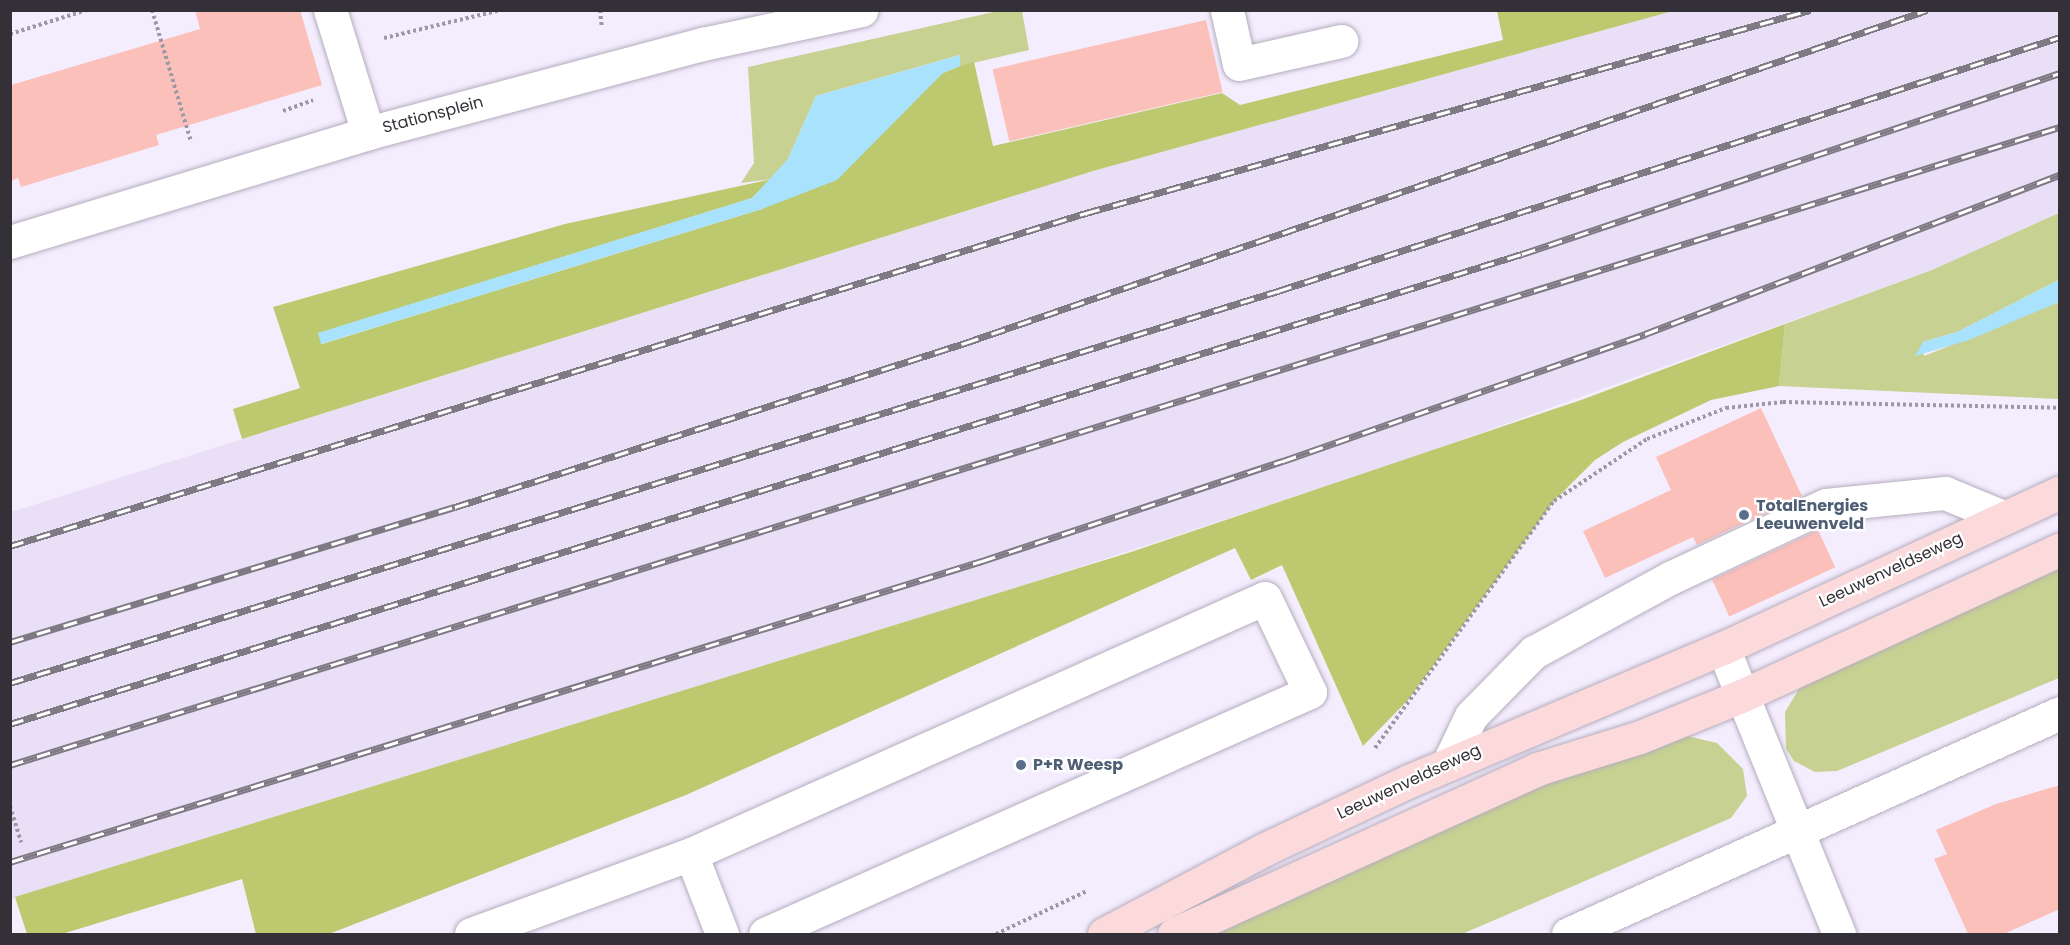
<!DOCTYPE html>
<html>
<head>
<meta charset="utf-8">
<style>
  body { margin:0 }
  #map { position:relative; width:2070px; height:945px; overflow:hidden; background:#f4edfe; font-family:Poppins,sans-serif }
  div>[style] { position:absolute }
  .built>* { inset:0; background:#e9e0f7 }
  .green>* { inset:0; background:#c7d192 }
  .forest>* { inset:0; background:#bdc96e }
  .water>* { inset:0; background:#a8e2fc }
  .building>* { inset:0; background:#fcc0bb; transform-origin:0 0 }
  .path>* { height:4px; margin-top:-2px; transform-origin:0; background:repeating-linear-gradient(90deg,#9d98a4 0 3px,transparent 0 6px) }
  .roads { filter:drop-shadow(0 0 2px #b4adbd) drop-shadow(0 0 2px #b4adbd) }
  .minor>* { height:33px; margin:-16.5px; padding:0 16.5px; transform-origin:16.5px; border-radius:16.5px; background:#fff }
  .major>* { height:33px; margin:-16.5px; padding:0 16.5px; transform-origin:16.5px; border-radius:16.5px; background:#fcdadc }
  .rail>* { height:7px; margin-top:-3.5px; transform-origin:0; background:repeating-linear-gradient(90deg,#fff 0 14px,#7e7a84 0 28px); box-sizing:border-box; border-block:2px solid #7e7a84 }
  .dots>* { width:16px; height:16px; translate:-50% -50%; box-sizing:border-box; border:3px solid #fff; border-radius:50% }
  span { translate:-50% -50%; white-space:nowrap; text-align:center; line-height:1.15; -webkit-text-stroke:4.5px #fff; paint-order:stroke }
  .street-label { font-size:16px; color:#333137 }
  .service-label { font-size:16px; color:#4e5e75; font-weight:700 }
  .left { translate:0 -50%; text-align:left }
  .frame { position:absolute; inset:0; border:12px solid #333137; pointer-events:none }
</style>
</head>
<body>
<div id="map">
  <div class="built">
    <i style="clip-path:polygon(1673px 11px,2059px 11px,2059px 213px,1932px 270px,1389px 466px,991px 596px,11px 899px,11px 512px,1093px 171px)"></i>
  </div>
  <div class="green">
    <i style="clip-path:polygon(998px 11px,1022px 11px,1029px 50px,960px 66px,960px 55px,816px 96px,788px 159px,772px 179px,741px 183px,754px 163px,748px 67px)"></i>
    <i style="clip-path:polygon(2059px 213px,2059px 280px,1957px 332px,1923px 342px,1924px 356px,2059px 302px,2059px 399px,1779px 386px,1785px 324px,1932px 270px)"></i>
    <i style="clip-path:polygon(2059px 564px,2059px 678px,1837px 771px,1815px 772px,1794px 761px,1786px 749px,1785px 712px,1802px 684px)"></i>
    <i style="clip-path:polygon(1687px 736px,1717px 743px,1743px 769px,1747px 796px,1731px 818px,1462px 934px,1217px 934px,1510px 797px)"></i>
  </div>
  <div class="forest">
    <i style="clip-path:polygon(1497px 11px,1673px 11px,1093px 171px,242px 439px,233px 409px,300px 388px,273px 307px,565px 224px,772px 179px,752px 198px,319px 333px,322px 344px,762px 209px,943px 73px,960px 66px,974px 62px,993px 146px,1222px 93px,1240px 105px,1503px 40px)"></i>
    <i style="clip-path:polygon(1785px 324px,1779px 386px,1711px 400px,1623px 442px,1595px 460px,1554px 501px,1408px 700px,1363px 746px,1282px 565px,1251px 580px,1235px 548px,686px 795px,329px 934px,256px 934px,242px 879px,62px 934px,27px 934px,15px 897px,1131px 552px,1581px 400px)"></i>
  </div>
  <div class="water">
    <i style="clip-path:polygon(960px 55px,960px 66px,943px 73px,837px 180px,762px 209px,321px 344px,318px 333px,752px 198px,788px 159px,816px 96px)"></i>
    <i style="clip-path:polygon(2059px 280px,2059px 302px,1969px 340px,1915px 356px,1923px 342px,1957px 332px)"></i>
  </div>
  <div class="building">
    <i style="clip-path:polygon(195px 10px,300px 10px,322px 85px,156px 135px,159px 145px,21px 187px,18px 178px,11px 181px,11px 85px,200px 29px)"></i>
    <i style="left:1206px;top:20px;width:74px;height:219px;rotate:77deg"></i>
    <i style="clip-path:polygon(1761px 408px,1802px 496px,1697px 545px,1693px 537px,1605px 578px,1583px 531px,1671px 490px,1656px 457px)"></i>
    <i style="left:1818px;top:530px;width:41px;height:117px;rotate:65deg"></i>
    <i style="clip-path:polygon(2060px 785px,2060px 909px,2004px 934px,1968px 934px,1934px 859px,1947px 854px,1936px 830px,1996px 804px)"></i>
  </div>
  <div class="path">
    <i style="left:152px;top:10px;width:138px;rotate:73.5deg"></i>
    <i style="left:600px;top:10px;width:18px;rotate:84deg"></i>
    <i style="left:10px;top:34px;width:81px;rotate:-17.3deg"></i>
    <i style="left:384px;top:38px;width:120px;rotate:-13.5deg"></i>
    <i style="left:283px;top:111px;width:32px;rotate:-20deg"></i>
    <i style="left:1375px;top:748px;width:305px;rotate:-54.1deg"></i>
    <i style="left:1554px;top:501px;width:112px;rotate:-33.7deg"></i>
    <i style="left:1647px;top:439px;width:85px;rotate:-21.4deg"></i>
    <i style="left:1726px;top:408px;width:57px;rotate:-6deg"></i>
    <i style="left:1783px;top:402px;width:277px;rotate:1.2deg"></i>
    <i style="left:10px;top:806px;width:38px;rotate:73deg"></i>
    <i style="left:996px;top:934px;width:101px;rotate:-25.3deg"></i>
  </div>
  <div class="roads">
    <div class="minor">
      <i style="left:330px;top:10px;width:129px;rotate:72.8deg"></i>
      <i style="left:1227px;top:10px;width:55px;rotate:77.5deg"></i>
      <i style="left:1239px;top:64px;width:105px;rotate:-12.7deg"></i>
      <i style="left:10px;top:242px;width:374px;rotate:-16.9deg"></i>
      <i style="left:368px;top:133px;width:347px;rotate:-14.9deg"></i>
      <i style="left:703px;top:44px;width:162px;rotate:-12.1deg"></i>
      <i style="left:1723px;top:648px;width:309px;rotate:67.9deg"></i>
      <i style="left:1448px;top:764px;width:53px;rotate:-64.4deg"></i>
      <i style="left:1471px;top:716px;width:90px;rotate:-45.5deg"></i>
      <i style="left:1534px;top:652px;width:155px;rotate:-28.6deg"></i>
      <i style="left:1670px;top:578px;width:172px;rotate:-25.1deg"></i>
      <i style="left:1826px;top:505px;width:120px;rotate:-5.8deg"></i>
      <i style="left:1945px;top:493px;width:63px;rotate:22.5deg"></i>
      <i style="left:691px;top:854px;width:86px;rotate:68.8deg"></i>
      <i style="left:471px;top:934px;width:234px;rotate:-20deg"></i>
      <i style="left:691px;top:854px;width:628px;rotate:-24.04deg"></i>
      <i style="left:1265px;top:598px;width:104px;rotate:64.4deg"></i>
      <i style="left:1310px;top:692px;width:596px;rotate:156.06deg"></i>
      <i style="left:1568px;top:934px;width:539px;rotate:-24.19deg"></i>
    </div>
    <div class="major">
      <i style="left:1104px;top:934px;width:182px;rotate:-27.8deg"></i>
      <i style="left:1265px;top:849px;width:159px;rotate:-25.3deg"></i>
      <i style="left:1409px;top:781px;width:341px;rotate:-23deg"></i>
      <i style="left:1723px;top:648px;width:371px;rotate:-24.8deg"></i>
      <i style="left:1174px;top:934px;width:399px;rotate:-24.4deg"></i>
      <i style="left:1537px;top:769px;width:108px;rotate:-17.3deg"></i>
      <i style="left:1640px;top:737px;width:109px;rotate:-22.1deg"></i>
      <i style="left:1741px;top:696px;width:351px;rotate:-24.7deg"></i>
    </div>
  </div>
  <div class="rail">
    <i style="left:10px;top:546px;width:1126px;rotate:-17.2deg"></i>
    <i style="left:1086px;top:213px;width:752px;rotate:-15.66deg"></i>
    <i style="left:10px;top:642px;width:465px;rotate:-16.9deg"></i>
    <i style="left:455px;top:507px;width:536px;rotate:-17.83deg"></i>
    <i style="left:965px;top:343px;width:1018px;rotate:-19.09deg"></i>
    <i style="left:10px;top:683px;width:1327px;rotate:-17.18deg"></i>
    <i style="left:1278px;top:291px;width:822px;rotate:-17.99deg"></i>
    <i style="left:10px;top:724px;width:1583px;rotate:-17.27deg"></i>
    <i style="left:1522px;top:254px;width:568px;rotate:-18.59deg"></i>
    <i style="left:10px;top:765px;width:2147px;rotate:-17.29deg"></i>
    <i style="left:10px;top:862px;width:1018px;rotate:-17.21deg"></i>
    <i style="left:982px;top:561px;width:317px;rotate:-18.4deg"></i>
    <i style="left:1283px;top:461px;width:384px;rotate:-19.3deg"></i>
    <i style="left:1645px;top:334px;width:444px;rotate:-21deg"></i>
  </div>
  <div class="dots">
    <i style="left:1744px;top:515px;background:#5c6f8a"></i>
    <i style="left:1021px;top:765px;background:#5c6f8a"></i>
  </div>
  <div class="street-label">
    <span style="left:433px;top:115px;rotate:-15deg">Stationsplein</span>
    <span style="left:1891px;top:570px;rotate:-25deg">Leeuwenveldseweg</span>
    <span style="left:1409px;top:782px;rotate:-25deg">Leeuwenveldseweg</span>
  </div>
  <div class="service-label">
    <span class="left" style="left:1756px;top:515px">TotalEnergies<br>Leeuwenveld</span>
    <span class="left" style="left:1033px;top:765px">P+R Weesp</span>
  </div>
  <div class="frame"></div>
</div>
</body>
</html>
